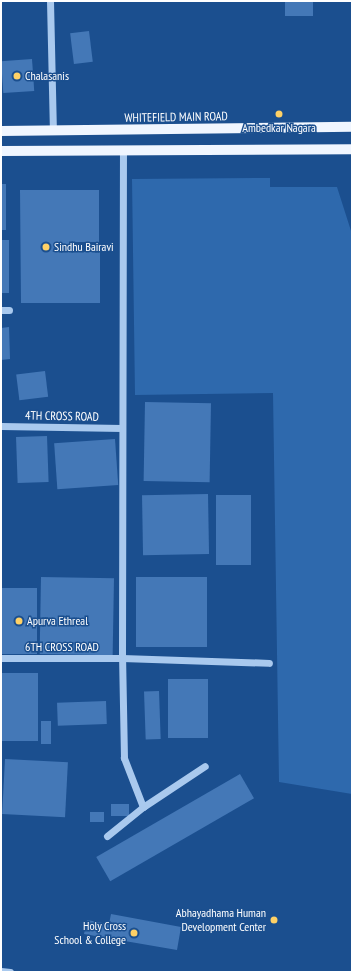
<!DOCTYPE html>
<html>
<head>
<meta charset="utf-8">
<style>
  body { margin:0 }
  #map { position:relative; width:353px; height:973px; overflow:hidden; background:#1b4f8f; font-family:"PT Sans Narrow",sans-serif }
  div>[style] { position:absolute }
  .green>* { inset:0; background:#2e69ad }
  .building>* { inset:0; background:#4478b7; transform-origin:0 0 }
  .minor>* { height:7px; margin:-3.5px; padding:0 3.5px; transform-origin:3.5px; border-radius:3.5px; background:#a9c9ee }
  .major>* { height:10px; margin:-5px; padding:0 5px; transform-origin:5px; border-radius:5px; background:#f0f6ff }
  .dots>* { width:11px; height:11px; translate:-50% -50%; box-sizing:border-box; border:2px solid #1b4f8f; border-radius:50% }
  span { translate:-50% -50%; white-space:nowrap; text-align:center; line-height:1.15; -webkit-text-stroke:3px #1b4f8f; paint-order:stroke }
  .poi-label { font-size:12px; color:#fff }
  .left { translate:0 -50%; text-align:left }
  .right { translate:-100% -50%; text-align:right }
  .street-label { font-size:12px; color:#fff }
  .frame { position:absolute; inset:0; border:2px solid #fff; pointer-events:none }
</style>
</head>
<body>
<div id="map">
  <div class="green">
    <i style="clip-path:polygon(270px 178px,270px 187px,337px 187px,352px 234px,352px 794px,279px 782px,273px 393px,135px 395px,132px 179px)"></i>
  </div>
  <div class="building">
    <i style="left:285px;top:1px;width:28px;height:15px"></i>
    <i style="left:89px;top:31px;width:31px;height:19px;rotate:83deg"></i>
    <i style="left:32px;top:59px;width:32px;height:31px;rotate:86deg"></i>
    <i style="left:1px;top:184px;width:5px;height:46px"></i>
    <i style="clip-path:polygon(20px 190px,99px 190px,99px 242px,72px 242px,72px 252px,100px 252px,100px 303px,21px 303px)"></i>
    <i style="left:1px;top:240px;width:8px;height:53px"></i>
    <i style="clip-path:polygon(9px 327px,10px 359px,1px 360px,1px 328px)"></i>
    <i style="left:45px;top:371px;width:26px;height:29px;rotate:83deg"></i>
    <i style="left:145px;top:402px;width:66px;height:79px;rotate:1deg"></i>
    <i style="left:47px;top:436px;width:46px;height:31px;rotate:88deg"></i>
    <i style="left:115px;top:439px;width:46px;height:61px;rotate:86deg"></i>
    <i style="left:208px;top:494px;width:60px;height:66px;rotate:89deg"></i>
    <i style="left:216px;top:495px;width:35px;height:70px"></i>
    <i style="left:41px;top:577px;width:73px;height:77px;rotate:1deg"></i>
    <i style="left:136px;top:577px;width:71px;height:70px"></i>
    <i style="left:1px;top:588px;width:36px;height:66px"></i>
    <i style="left:1px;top:673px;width:37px;height:68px"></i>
    <i style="left:168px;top:679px;width:40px;height:59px"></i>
    <i style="left:159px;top:691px;width:48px;height:15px;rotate:88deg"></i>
    <i style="left:106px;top:701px;width:23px;height:49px;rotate:88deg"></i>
    <i style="left:51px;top:721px;width:23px;height:10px;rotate:90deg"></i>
    <i style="left:5px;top:759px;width:63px;height:55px;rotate:3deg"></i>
    <i style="left:240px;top:774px;width:28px;height:166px;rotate:60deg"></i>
    <i style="left:129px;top:804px;width:12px;height:18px;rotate:90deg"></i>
    <i style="left:90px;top:812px;width:14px;height:10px"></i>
    <i style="clip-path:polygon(111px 914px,181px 927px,177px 950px,84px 934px,87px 920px,109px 924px)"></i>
  </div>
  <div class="minor">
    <i style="left:50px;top:1px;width:130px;rotate:88.7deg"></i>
    <i style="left:1px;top:310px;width:8px"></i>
    <i style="left:1px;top:426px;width:121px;rotate:0.9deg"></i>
    <i style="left:1px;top:658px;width:121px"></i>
    <i style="left:122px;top:658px;width:147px;rotate:1.9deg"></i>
    <i style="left:143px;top:807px;width:74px;rotate:-33.5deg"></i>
    <i style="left:107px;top:836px;width:46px;rotate:-38.9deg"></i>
    <i style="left:143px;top:807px;width:53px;rotate:-111.2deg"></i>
    <i style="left:124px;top:758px;width:100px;rotate:-91.1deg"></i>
    <i style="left:122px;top:658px;width:507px;rotate:-89.89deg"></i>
    <i style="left:1px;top:971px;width:9px;rotate:6deg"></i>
  </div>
  <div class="major">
    <i style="left:1px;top:131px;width:351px;rotate:-0.7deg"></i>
    <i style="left:1px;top:151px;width:351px;rotate:-0.3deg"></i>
  </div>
  <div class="dots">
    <i style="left:17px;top:76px;background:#ffd166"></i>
    <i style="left:279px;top:114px;background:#ffd166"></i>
    <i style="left:46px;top:247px;background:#ffd166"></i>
    <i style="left:19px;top:621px;background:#ffd166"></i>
    <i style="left:274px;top:920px;background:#ffd166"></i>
    <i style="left:134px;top:933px;background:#ffd166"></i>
  </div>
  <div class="poi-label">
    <span class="left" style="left:25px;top:76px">Chalasanis</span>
    <span style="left:279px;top:128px">Ambedkar Nagara</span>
    <span class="left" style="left:54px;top:247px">Sindhu Bairavi</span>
    <span class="left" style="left:27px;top:621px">Apurva Ethreal</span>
    <span class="right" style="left:266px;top:920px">Abhayadhama Human<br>Development Center</span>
    <span class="right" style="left:126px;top:933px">Holy Cross<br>School &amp; College</span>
  </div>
  <div class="street-label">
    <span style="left:176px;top:117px;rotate:-1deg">WHITEFIELD MAIN ROAD</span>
    <span style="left:62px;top:416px;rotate:1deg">4TH CROSS ROAD</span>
    <span style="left:62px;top:647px">6TH CROSS ROAD</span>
  </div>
  <div class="frame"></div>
</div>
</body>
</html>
